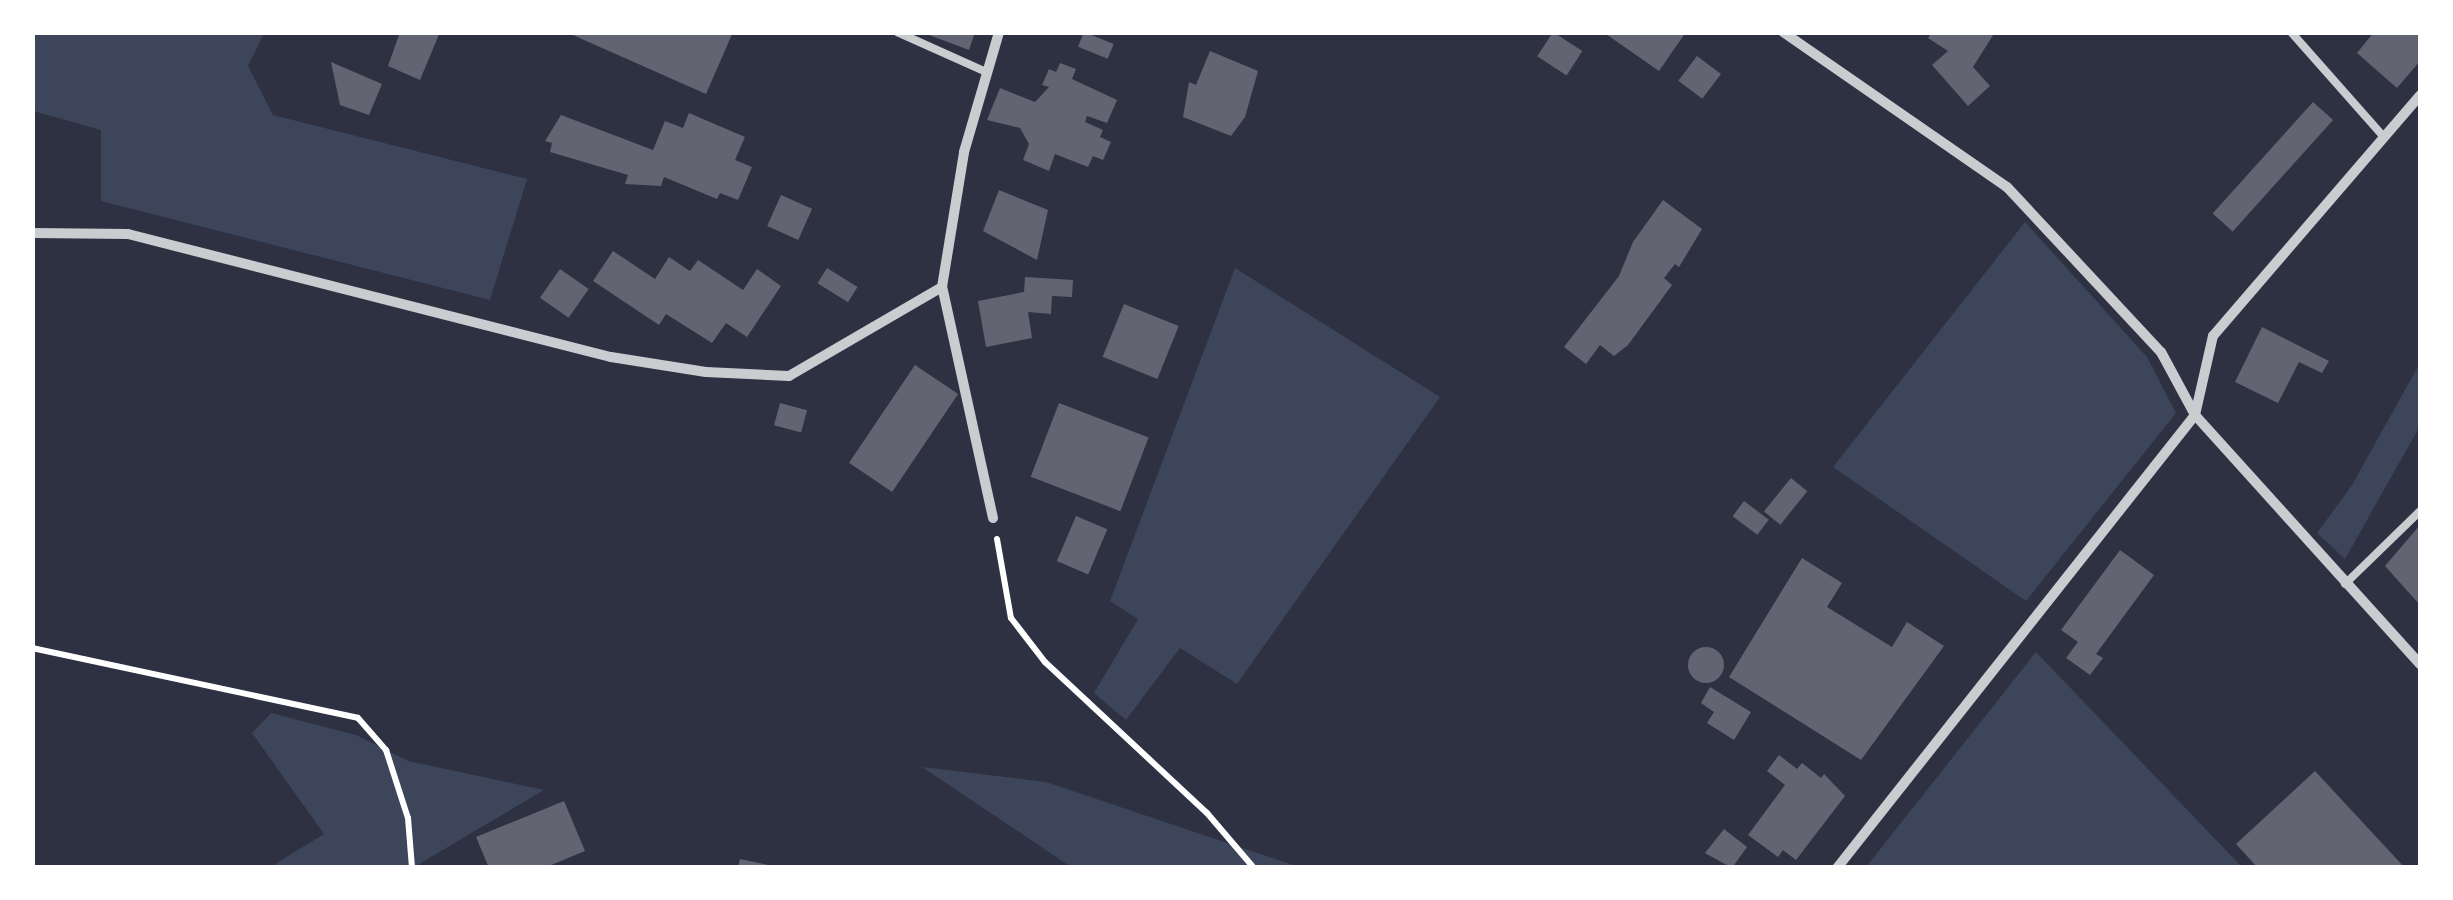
<!DOCTYPE html>
<html>
<head>
<meta charset="utf-8">
<style>
  body { margin:0 }
  #map { position:relative; width:2453px; height:900px; overflow:hidden; background:#2d3142; font-family:Montserrat,sans-serif }
  div>[style] { position:absolute }
  .green>* { inset:0; background:#3c4559 }
  .building>* { inset:0; background:#626471; transform-origin:0 0 }
  .round { border-radius:50% }
  .path>* { height:6px; margin:-3px; padding:0 3px; transform-origin:3px; border-radius:3px; background:#fff }
  .service>* { height:8px; margin:-4px; padding:0 4px; transform-origin:4px; border-radius:4px; background:#caccd0 }
  .minor>* { height:10px; margin:-5px; padding:0 5px; transform-origin:5px; border-radius:5px; background:#caccd0 }
  span { translate:-50% -50%; white-space:nowrap; text-align:center; line-height:1.15; -webkit-text-stroke:9px #fff; paint-order:stroke }
  .frame { position:absolute; inset:0; border:35px solid #fff; pointer-events:none }
</style>
</head>
<body>
<div id="map">
  <div class="green">
    <i style="clip-path:polygon(32px 33px,264px 33px,248px 66px,273px 115px,527px 179px,490px 300px,101px 201px,101px 130px,33px 111px)"></i>
    <i style="clip-path:polygon(2025px 222px,2147px 357px,2176px 413px,2026px 601px,1833px 467px)"></i>
    <i style="clip-path:polygon(1235px 268px,1440px 397px,1237px 684px,1180px 648px,1126px 720px,1094px 693px,1138px 619px,1110px 601px)"></i>
    <i style="clip-path:polygon(2420px 363px,2420px 426px,2345px 559px,2317px 533px,2352px 485px)"></i>
    <i style="clip-path:polygon(2036px 652px,2242px 867px,1866px 867px)"></i>
    <i style="clip-path:polygon(271px 713px,356px 735px,408px 761px,544px 790px,414px 867px,270px 867px,324px 834px,252px 733px)"></i>
    <i style="clip-path:polygon(922px 767px,1046px 782px,1299px 867px,1071px 867px)"></i>
  </div>
  <div class="building">
    <i style="clip-path:polygon(400px 32px,440px 32px,420px 80px,388px 66px)"></i>
    <i style="clip-path:polygon(566px 32px,733px 32px,706px 94px)"></i>
    <i style="clip-path:polygon(921px 32px,975px 32px,969px 50px)"></i>
    <i style="left:1084px;top:32px;width:32px;height:16px;rotate:22deg"></i>
    <i style="left:1553px;top:32px;width:35px;height:29px;rotate:33deg"></i>
    <i style="clip-path:polygon(1603px 32px,1686px 32px,1659px 71px)"></i>
    <i style="clip-path:polygon(1932px 32px,1995px 32px,1973px 67px,1990px 86px,1968px 106px,1932px 65px,1948px 51px,1928px 38px)"></i>
    <i style="clip-path:polygon(2374px 32px,2420px 32px,2420px 61px,2397px 88px,2357px 53px)"></i>
    <i style="clip-path:polygon(1210px 51px,1258px 71px,1245px 117px,1231px 136px,1183px 117px,1189px 82px,1196px 85px)"></i>
    <i style="left:1697px;top:56px;width:30px;height:31px;rotate:37deg"></i>
    <i style="clip-path:polygon(331px 62px,382px 84px,369px 115px,340px 105px)"></i>
    <i style="clip-path:polygon(1060px 63px,1076px 69px,1072px 79px,1117px 100px,1107px 123px,1087px 116px,1085px 122px,1103px 130px,1100px 137px,1111px 142px,1103px 160px,1093px 156px,1088px 167px,1055px 154px,1049px 171px,1023px 160px,1029px 144px,1020px 128px,987px 120px,1000px 88px,1035px 102px,1049px 87px,1042px 85px,1049px 69px,1056px 72px)"></i>
    <i style="left:2313px;top:102px;width:27px;height:150px;rotate:42deg"></i>
    <i style="clip-path:polygon(689px 113px,745px 137px,735px 160px,752px 167px,738px 200px,720px 193px,717px 199px,664px 177px,661px 186px,625px 184px,628px 175px,550px 152px,552px 143px,545px 141px,561px 115px,653px 150px,665px 121px,683px 128px)"></i>
    <i style="clip-path:polygon(999px 190px,1048px 210px,1037px 260px,983px 231px)"></i>
    <i style="left:781px;top:195px;width:34px;height:34px;rotate:24deg"></i>
    <i style="clip-path:polygon(1663px 200px,1702px 229px,1679px 267px,1675px 264px,1664px 278px,1672px 285px,1628px 345px,1614px 356px,1600px 345px,1586px 364px,1564px 347px,1619px 276px,1633px 242px)"></i>
    <i style="clip-path:polygon(613px 251px,655px 279px,669px 257px,690px 271px,698px 260px,743px 290px,757px 269px,781px 286px,747px 337px,726px 323px,712px 343px,666px 314px,659px 325px,593px 281px)"></i>
    <i style="left:827px;top:268px;width:36px;height:18px;rotate:32deg"></i>
    <i style="left:560px;top:269px;width:35px;height:35px;rotate:35deg"></i>
    <i style="clip-path:polygon(1025px 277px,1073px 280px,1072px 297px,1052px 296px,1051px 314px,1028px 312px,1032px 338px,986px 347px,978px 301px,1024px 292px)"></i>
    <i style="left:1124px;top:304px;width:59px;height:57px;rotate:22deg"></i>
    <i style="clip-path:polygon(2262px 327px,2329px 361px,2322px 373px,2299px 362px,2278px 403px,2235px 382px)"></i>
    <i style="left:915px;top:365px;width:52px;height:118px;rotate:34deg"></i>
    <i style="left:780px;top:403px;width:28px;height:23px;rotate:15deg"></i>
    <i style="left:1059px;top:403px;width:96px;height:79px;rotate:21deg"></i>
    <i style="left:1791px;top:478px;width:21px;height:43px;rotate:39deg"></i>
    <i style="left:1744px;top:501px;width:31px;height:19px;rotate:37deg"></i>
    <i style="left:1076px;top:516px;width:34px;height:49px;rotate:23deg"></i>
    <i style="clip-path:polygon(2420px 525px,2420px 605px,2385px 566px)"></i>
    <i style="clip-path:polygon(2120px 550px,2154px 575px,2096px 654px,2103px 658px,2090px 675px,2066px 658px,2078px 642px,2061px 630px)"></i>
    <i style="clip-path:polygon(1802px 558px,1842px 583px,1827px 607px,1892px 647px,1907px 622px,1944px 646px,1861px 760px,1729px 677px)"></i>
    <i class="round" style="left:1688px;top:647px;width:36px;height:36px"></i>
    <i style="clip-path:polygon(1710px 687px,1751px 712px,1734px 740px,1707px 723px,1714px 712px,1701px 703px)"></i>
    <i style="clip-path:polygon(1779px 755px,1797px 769px,1802px 763px,1821px 778px,1824px 774px,1845px 796px,1796px 860px,1783px 850px,1778px 857px,1748px 835px,1785px 785px,1767px 771px)"></i>
    <i style="clip-path:polygon(2315px 771px,2405px 868px,2258px 868px,2236px 844px)"></i>
    <i style="clip-path:polygon(564px 801px,585px 851px,544px 868px,489px 868px,476px 837px)"></i>
    <i style="clip-path:polygon(1724px 829px,1747px 847px,1732px 868px,1705px 853px)"></i>
    <i style="clip-path:polygon(740px 859px,773px 866px,773px 868px,738px 868px)"></i>
  </div>
  <div class="path">
    <i style="left:997px;top:539px;width:80px;rotate:80deg"></i>
    <i style="left:1011px;top:618px;width:56px;rotate:52.3deg"></i>
    <i style="left:1045px;top:662px;width:221px;rotate:43deg"></i>
    <i style="left:1207px;top:813px;width:72px;rotate:49.5deg"></i>
    <i style="left:32px;top:648px;width:333px;rotate:12.1deg"></i>
    <i style="left:358px;top:718px;width:43px;rotate:48.8deg"></i>
    <i style="left:386px;top:750px;width:71px;rotate:72.1deg"></i>
    <i style="left:408px;top:818px;width:50px;rotate:85.4deg"></i>
  </div>
  <div class="service">
    <i style="left:897px;top:32px;width:95px;rotate:24.1deg"></i>
    <i style="left:2291px;top:32px;width:140px;rotate:48.5deg"></i>
    <i style="left:2345px;top:584px;width:105px;rotate:-44.2deg"></i>
  </div>
  <div class="minor">
    <i style="left:1783px;top:32px;width:272px;rotate:34.7deg"></i>
    <i style="left:2007px;top:187px;width:226px;rotate:47deg"></i>
    <i style="left:2161px;top:352px;width:72px;rotate:61.6deg"></i>
    <i style="left:2195px;top:415px;width:336px;rotate:47.9deg"></i>
    <i style="left:32px;top:233px;width:96px;rotate:0.6deg"></i>
    <i style="left:128px;top:234px;width:498px;rotate:14.3deg"></i>
    <i style="left:611px;top:357px;width:96px;rotate:9deg"></i>
    <i style="left:706px;top:372px;width:83px;rotate:2.8deg"></i>
    <i style="left:789px;top:376px;width:177px;rotate:-30.2deg"></i>
    <i style="left:993px;top:518px;width:237px;rotate:-102.4deg"></i>
    <i style="left:942px;top:287px;width:137px;rotate:-80.7deg"></i>
    <i style="left:964px;top:152px;width:125px;rotate:-73.7deg"></i>
    <i style="left:1837px;top:868px;width:577px;rotate:-51.68deg"></i>
    <i style="left:2195px;top:415px;width:81px;rotate:-77.2deg"></i>
    <i style="left:2213px;top:336px;width:318px;rotate:-49.3deg"></i>
  </div>
  <div class="frame"></div>
</div>
</body>
</html>
